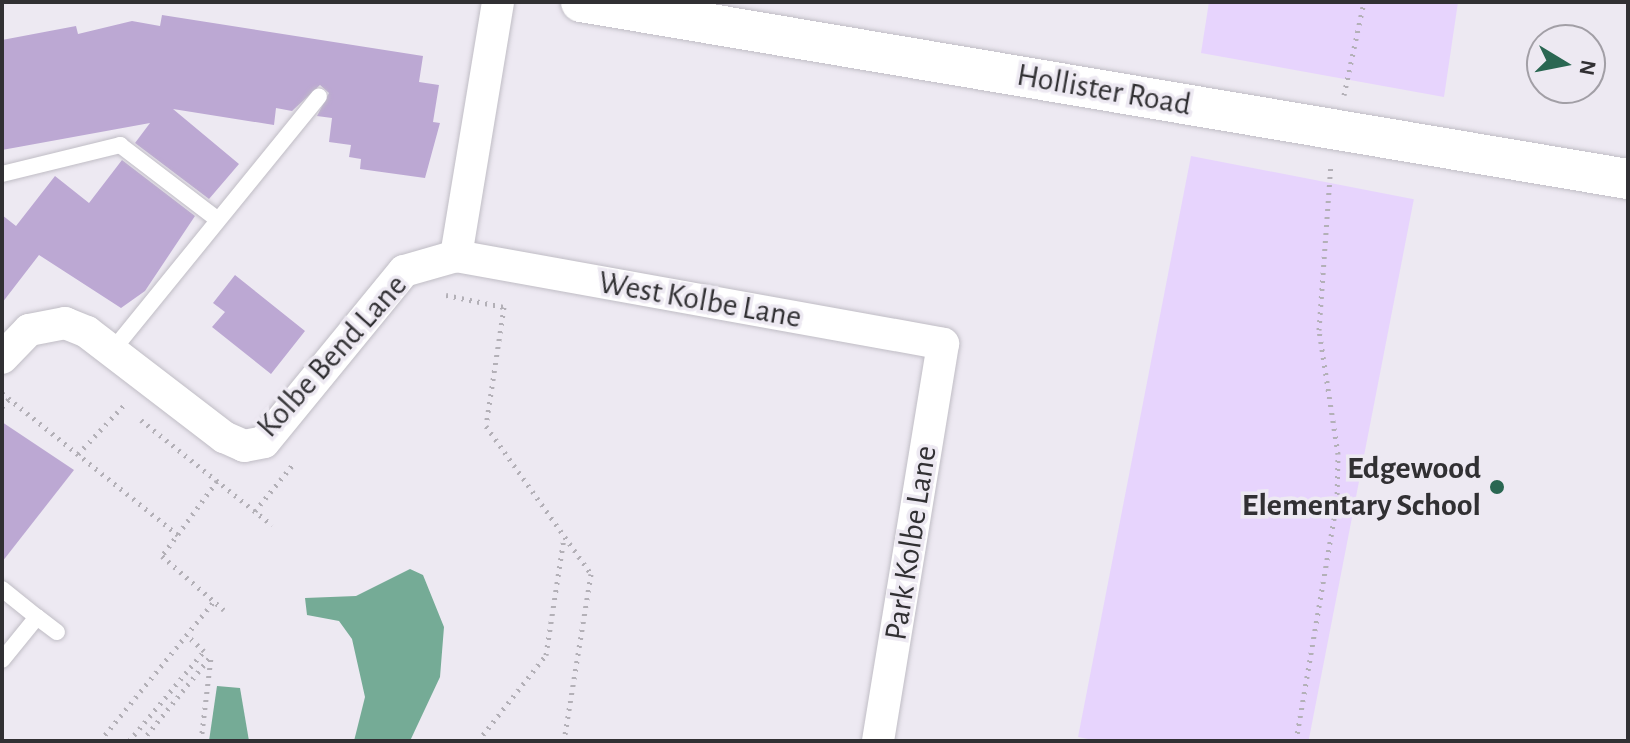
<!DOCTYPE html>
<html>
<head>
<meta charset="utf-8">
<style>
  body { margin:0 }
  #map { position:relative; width:1630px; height:743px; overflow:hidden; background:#ede9f2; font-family:"Alegreya Sans",sans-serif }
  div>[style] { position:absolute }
  .green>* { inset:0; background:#e7d4fd; transform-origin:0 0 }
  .water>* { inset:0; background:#75ab96 }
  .building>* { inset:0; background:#bca8d3 }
  .path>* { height:5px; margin-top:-2.5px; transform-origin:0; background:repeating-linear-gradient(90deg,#b3b0b7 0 2px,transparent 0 8px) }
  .roads { filter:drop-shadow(0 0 2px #c0bdc5) drop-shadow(0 0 2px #c0bdc5) }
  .service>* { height:16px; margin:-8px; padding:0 8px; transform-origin:8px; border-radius:8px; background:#fff }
  .minor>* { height:32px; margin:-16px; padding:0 16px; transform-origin:16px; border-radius:16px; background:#fff }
  .tertiary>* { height:40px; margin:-20px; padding:0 20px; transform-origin:20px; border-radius:20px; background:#fff }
  .dots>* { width:22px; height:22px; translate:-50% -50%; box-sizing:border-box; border:4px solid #ede9f2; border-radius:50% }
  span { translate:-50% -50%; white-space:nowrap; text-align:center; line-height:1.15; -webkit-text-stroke:7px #ede9f2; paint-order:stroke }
  .street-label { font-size:32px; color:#313033 }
  .poi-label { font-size:32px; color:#313033; font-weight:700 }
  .right { translate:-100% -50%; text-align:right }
  .frame { position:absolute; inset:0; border:4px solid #313033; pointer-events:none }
  .north { position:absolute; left:1526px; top:24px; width:80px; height:80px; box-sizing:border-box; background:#ede9f2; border:2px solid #a29fa6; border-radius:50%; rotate:100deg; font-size:22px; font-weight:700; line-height:32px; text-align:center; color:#313033 }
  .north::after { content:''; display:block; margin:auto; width:28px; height:36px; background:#2a6752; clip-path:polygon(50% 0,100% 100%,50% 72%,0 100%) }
</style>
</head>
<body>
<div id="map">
  <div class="green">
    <i style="clip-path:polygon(1209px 2px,1458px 2px,1444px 97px,1201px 53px)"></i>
    <i style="left:1191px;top:156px;width:227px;height:592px;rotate:11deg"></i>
  </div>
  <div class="water">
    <i style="clip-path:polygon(410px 569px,423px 575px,444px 627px,440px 677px,410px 741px,354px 741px,365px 697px,352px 639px,339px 621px,307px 615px,305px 598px,356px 596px)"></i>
    <i style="clip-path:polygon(217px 686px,240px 688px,249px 741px,209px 741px)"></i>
  </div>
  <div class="building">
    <i style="clip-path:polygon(162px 15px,423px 56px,419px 82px,439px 85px,433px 122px,440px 123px,425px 178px,360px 169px,361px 159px,349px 157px,351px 145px,329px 142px,332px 118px,317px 116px,329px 93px,320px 85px,292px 111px,276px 108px,274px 125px,173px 109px,239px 164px,209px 199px,135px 143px,150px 123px,2px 150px,2px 40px,76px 26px,78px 34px,132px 21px,160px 26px)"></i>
    <i style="clip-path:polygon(122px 160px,195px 216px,145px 291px,121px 308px,39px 255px,2px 303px,2px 215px,16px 226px,55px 176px,89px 203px)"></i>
    <i style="clip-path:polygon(235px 275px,305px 331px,271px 374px,212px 327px,225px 312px,213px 303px)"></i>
    <i style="clip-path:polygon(2px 422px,74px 470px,2px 562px)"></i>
  </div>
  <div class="path">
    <i style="left:1344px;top:95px;width:95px;rotate:-77.9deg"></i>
    <i style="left:446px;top:295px;width:59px;rotate:11.7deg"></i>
    <i style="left:504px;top:307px;width:120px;rotate:98.6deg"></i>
    <i style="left:486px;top:426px;width:181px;rotate:54.6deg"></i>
    <i style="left:591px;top:574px;width:169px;rotate:99.2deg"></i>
    <i style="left:2px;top:393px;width:226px;rotate:38.9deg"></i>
    <i style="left:2px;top:407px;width:11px;rotate:-49deg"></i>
    <i style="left:141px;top:420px;width:168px;rotate:38.7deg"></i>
    <i style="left:78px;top:454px;width:66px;rotate:-46.8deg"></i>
    <i style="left:217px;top:481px;width:93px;rotate:126.3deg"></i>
    <i style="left:162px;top:556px;width:82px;rotate:41.1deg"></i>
    <i style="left:255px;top:511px;width:63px;rotate:-50.8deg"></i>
    <i style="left:100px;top:741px;width:181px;rotate:-50.8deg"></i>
    <i style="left:129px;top:741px;width:117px;rotate:-50.2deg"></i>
    <i style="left:204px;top:651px;width:23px;rotate:-137deg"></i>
    <i style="left:142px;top:741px;width:109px;rotate:-50.9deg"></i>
    <i style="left:201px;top:741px;width:85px;rotate:-83.2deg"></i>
    <i style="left:478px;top:741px;width:110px;rotate:-51.7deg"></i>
    <i style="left:546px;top:655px;width:118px;rotate:-81.3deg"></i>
    <i style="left:1296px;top:741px;width:242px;rotate:-80.3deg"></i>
    <i style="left:1337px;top:502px;width:48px;rotate:-88.8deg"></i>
    <i style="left:1338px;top:454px;width:125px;rotate:-98.7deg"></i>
    <i style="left:1319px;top:330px;width:166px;rotate:-85.9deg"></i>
  </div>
  <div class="roads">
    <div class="service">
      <i style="left:2px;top:174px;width:122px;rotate:-13.8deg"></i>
      <i style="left:120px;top:145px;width:123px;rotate:37.4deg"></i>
      <i style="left:112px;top:351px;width:328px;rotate:-50.9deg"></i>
      <i style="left:2px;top:589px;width:45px;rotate:38.7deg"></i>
      <i style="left:37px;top:617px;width:55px;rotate:129.1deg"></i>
      <i style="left:37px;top:617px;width:25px;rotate:37deg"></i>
    </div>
    <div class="minor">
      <i style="left:456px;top:256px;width:495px;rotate:10.2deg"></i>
      <i style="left:943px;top:344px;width:402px;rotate:99.3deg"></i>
      <i style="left:2px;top:358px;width:39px;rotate:-46deg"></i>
      <i style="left:29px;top:330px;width:37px;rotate:-11deg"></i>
      <i style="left:65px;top:323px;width:24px;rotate:22deg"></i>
      <i style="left:87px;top:332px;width:173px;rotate:37.5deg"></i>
      <i style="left:224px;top:437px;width:22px;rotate:24deg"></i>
      <i style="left:244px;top:446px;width:20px;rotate:-11deg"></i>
      <i style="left:264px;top:442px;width:221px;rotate:-50.7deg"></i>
      <i style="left:404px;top:271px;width:54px;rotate:-16.1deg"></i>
      <i style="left:456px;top:256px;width:257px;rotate:-80.6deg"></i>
    </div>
    <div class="tertiary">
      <i style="left:581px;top:2px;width:1062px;rotate:9.6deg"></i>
    </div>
  </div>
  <div class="dots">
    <i style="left:1497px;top:487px;background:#2a6752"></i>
  </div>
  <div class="street-label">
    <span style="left:1104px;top:90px;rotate:10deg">Hollister Road</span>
    <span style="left:700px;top:300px;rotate:10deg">West Kolbe Lane</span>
    <span style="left:332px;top:356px;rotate:-48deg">Kolbe Bend Lane</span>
    <span style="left:911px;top:543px;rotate:-81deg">Park Kolbe Lane</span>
  </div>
  <div class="poi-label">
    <span class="right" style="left:1481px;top:487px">Edgewood<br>Elementary School</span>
  </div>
  <div class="frame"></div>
  <div class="north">N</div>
</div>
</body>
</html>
